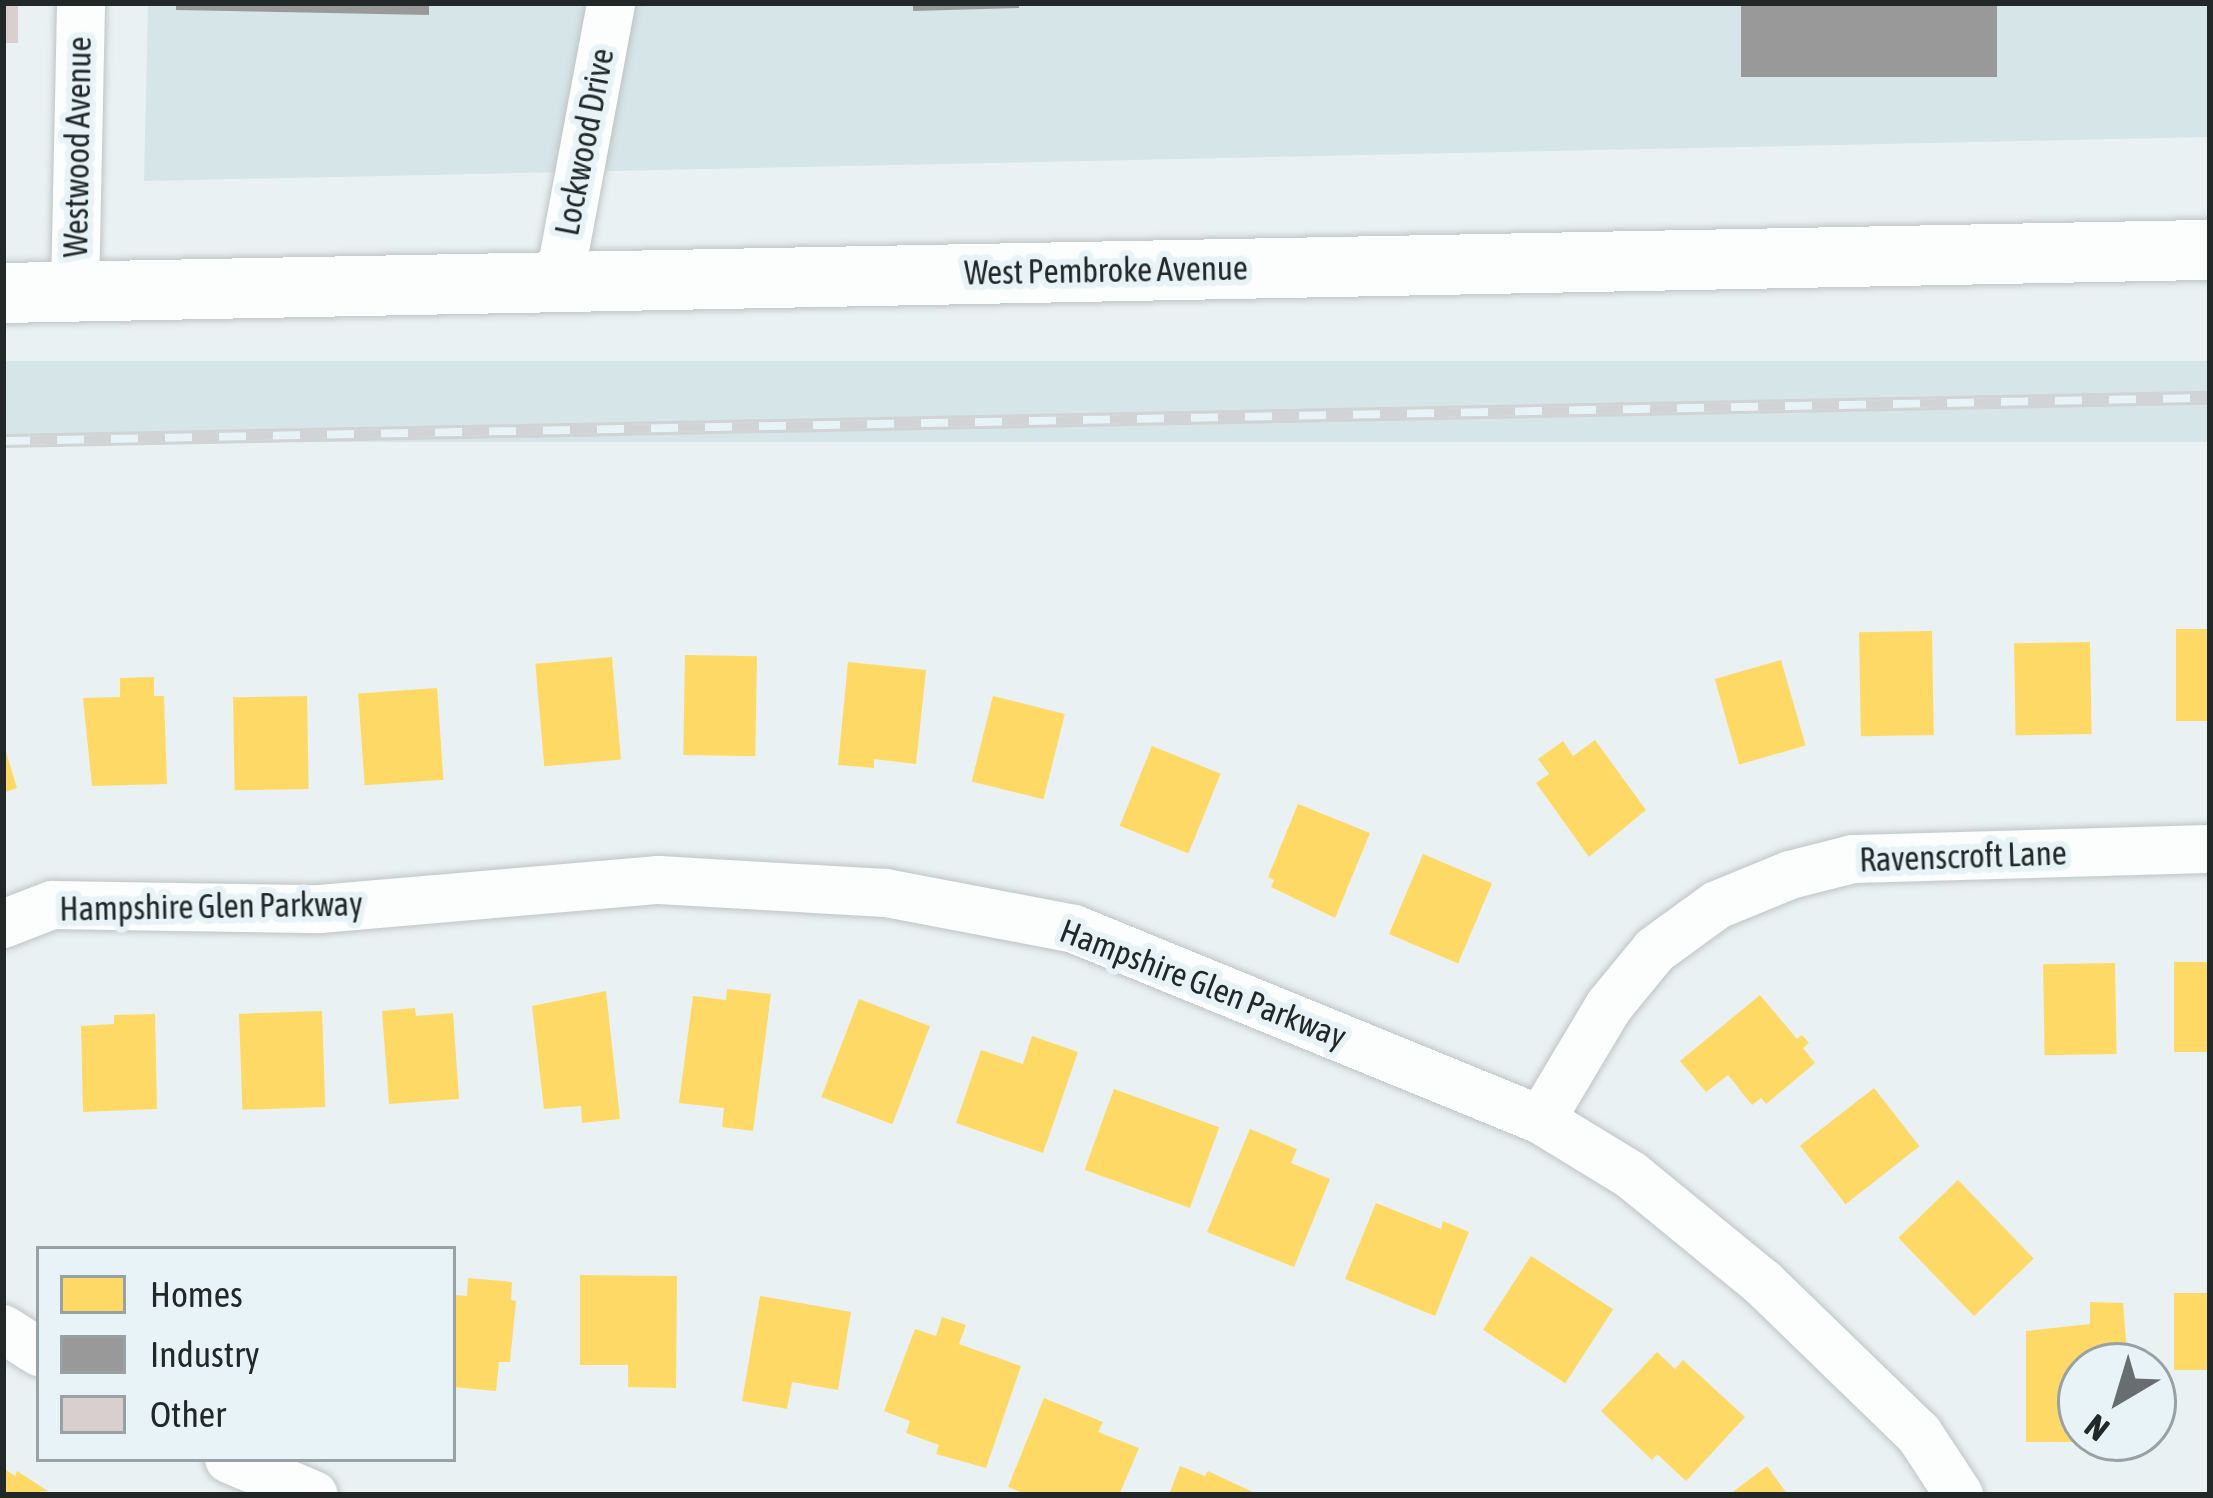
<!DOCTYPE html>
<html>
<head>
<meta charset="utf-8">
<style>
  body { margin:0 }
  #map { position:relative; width:2213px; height:1498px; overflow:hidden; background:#eaf1f2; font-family:"Asap Condensed",sans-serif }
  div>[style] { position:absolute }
  .built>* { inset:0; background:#d6e5e8; transform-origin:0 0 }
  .homes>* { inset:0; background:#ffd966; transform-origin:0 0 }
  .industry>* { inset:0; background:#999; transform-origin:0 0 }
  .building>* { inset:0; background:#d8cfce; transform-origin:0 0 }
  .roads { filter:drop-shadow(0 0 3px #bfc3c4) drop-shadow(0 0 3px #bfc3c4) }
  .minor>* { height:48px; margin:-24px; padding:0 24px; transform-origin:24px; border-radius:24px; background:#fcfdfd }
  .major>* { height:60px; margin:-30px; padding:0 30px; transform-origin:30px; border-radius:30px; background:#fcfdfd }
  .rail>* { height:14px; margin-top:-7px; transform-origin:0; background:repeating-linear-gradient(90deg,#e7f3f6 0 27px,#d1d3d4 0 54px); box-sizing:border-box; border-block:3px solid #d1d3d4 }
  span { translate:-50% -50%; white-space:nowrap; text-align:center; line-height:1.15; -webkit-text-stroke:12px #e7f3f6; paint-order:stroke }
  .street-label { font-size:33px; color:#222728 }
  .frame { position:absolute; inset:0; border:6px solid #222728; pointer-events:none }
  .legend { position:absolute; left:36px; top:1246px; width:420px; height:216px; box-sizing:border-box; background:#e7f3f6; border:3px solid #98a1a4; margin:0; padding:15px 21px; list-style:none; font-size:36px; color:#222728 }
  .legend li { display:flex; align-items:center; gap:24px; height:60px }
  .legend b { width:60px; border:3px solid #98a1a4 }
  .north { position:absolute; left:2057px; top:1342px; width:120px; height:120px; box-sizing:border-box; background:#e7f3f6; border:3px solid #98a1a4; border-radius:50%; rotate:218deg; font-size:33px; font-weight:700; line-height:48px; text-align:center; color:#222728 }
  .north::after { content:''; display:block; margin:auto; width:42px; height:54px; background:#686e6f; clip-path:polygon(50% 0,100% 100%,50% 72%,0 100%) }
</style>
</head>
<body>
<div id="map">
  <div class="built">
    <i style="clip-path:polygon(148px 3px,2210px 3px,2210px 137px,144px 181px)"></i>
    <i style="left:2210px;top:361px;width:81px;height:2207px;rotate:90deg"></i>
  </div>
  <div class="homes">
    <i style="left:2210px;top:629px;width:92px;height:34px;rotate:90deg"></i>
    <i style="left:1932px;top:631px;width:104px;height:73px;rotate:89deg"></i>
    <i style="left:2090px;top:642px;width:92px;height:76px;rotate:89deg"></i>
    <i style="left:685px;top:655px;width:72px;height:100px;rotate:1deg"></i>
    <i style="left:612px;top:657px;width:103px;height:77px;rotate:85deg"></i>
    <i style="left:1781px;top:660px;width:89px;height:69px;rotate:74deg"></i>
    <i style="clip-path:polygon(848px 662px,926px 670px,916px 764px,874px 759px,874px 768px,838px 765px)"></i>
    <i style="clip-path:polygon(154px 677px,154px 696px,164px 696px,167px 784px,92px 786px,83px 698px,120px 697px,120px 678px)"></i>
    <i style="left:437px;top:688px;width:92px;height:79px;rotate:86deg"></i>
    <i style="left:307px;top:696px;width:93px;height:74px;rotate:89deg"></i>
    <i style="left:993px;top:696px;width:74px;height:88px;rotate:14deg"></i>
    <i style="clip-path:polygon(1595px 740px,1646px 810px,1589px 857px,1536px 783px,1549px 774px,1538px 759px,1563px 741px,1573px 756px)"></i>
    <i style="clip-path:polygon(3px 742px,17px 788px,3px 793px)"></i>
    <i style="left:1152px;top:746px;width:74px;height:86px;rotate:22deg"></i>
    <i style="clip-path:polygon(1298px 804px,1370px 833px,1335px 918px,1271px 887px,1274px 880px,1268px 877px)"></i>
    <i style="left:1423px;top:854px;width:75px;height:87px;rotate:23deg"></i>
    <i style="left:2210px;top:962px;width:90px;height:36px;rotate:90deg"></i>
    <i style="left:2115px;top:963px;width:91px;height:72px;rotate:89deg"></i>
    <i style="clip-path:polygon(727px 989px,771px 994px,753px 1131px,722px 1127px,724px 1108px,679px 1103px,693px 996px,726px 1000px)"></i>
    <i style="clip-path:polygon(606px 991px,620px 1119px,582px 1123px,581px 1106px,544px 1109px,532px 1006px)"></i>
    <i style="clip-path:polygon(1760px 995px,1797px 1039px,1802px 1035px,1809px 1043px,1803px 1048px,1815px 1063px,1766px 1104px,1761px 1098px,1752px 1105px,1728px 1075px,1706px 1092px,1680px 1061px)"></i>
    <i style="left:859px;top:999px;width:76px;height:105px;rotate:21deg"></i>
    <i style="clip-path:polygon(415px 1008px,416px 1016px,453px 1013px,459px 1099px,389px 1104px,382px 1011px)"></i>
    <i style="left:322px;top:1011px;width:96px;height:83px;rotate:88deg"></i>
    <i style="clip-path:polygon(155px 1014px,157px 1109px,83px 1112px,81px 1026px,114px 1024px,114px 1015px)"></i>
    <i style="clip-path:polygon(1032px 1036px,1078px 1052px,1043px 1153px,956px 1123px,981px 1050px,1023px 1064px)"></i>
    <i style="left:1874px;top:1088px;width:74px;height:94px;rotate:52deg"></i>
    <i style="left:1114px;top:1089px;width:112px;height:86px;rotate:20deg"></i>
    <i style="clip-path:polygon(1250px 1129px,1297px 1149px,1291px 1163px,1330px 1179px,1294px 1267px,1207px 1232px)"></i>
    <i style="left:1958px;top:1180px;width:109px;height:83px;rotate:46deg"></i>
    <i style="clip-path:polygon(1376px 1203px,1441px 1229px,1443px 1221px,1469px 1232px,1435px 1316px,1345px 1279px)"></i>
    <i style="left:1531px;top:1256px;width:98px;height:88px;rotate:33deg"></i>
    <i style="clip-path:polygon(580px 1275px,677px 1276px,676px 1388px,628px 1387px,628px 1365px,580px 1365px)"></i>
    <i style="clip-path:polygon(468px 1278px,512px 1282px,511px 1300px,516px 1301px,510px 1362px,499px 1362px,496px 1391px,453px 1387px,453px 1295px,467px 1296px)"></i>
    <i style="left:2210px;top:1293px;width:77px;height:36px;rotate:90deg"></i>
    <i style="clip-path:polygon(760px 1296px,851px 1312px,838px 1390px,792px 1382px,787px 1409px,742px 1401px)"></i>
    <i style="clip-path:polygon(2090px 1302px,2123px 1303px,2128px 1366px,2081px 1366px,2076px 1442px,2026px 1442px,2026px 1331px,2090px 1324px)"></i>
    <i style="clip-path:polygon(942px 1317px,966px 1325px,959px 1344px,1021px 1366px,986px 1468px,936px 1454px,939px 1445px,906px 1433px,910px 1421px,884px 1411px,915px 1329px,936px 1336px)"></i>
    <i style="clip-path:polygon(1657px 1352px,1675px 1369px,1683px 1360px,1745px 1417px,1686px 1481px,1657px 1454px,1652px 1460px,1601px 1411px)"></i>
    <i style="clip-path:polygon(1044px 1398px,1103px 1422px,1098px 1432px,1139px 1448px,1119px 1495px,1028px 1495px,1008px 1487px)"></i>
    <i style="clip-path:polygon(1180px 1466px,1205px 1476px,1208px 1471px,1259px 1495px,1169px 1495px)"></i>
    <i style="clip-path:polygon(1767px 1466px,1788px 1495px,1729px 1495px)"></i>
    <i style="clip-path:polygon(3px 1468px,15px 1476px,17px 1471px,48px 1491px,3px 1495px)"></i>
  </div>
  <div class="industry">
    <i style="clip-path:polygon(176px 3px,429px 3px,429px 15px,176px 10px)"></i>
    <i style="clip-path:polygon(913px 3px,1019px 3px,1019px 8px,913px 11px)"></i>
    <i style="left:1741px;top:3px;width:256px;height:74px"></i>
  </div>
  <div class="building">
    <i style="left:3px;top:3px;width:15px;height:40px"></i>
  </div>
  <div class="roads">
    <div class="minor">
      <i style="left:559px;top:282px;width:284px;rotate:-79.4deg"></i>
      <i style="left:75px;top:292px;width:289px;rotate:-88.8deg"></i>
      <i style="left:3px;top:924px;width:53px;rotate:-21.2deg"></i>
      <i style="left:52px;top:905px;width:268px;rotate:0.9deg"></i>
      <i style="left:320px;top:909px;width:340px;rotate:-4.9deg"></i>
      <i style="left:659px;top:880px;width:227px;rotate:3.3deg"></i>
      <i style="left:886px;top:893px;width:191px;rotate:10.8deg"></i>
      <i style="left:1074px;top:929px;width:505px;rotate:22.24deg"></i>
      <i style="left:1541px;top:1120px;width:105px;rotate:31.4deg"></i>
      <i style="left:1631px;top:1175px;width:171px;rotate:39.3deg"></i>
      <i style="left:1763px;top:1283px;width:217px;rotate:44.1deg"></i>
      <i style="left:1919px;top:1434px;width:73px;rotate:56.7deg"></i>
      <i style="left:1541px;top:1120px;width:133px;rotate:-59.2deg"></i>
      <i style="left:1609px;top:1006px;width:72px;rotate:-50.6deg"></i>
      <i style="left:1655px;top:950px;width:77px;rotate:-36deg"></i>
      <i style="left:1717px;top:905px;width:79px;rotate:-22.3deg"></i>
      <i style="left:1790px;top:875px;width:65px;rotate:-14.3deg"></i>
      <i style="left:1853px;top:859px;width:357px;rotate:-1.6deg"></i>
      <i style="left:3px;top:1329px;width:43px;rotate:32.6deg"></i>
      <i style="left:229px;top:1459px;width:92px;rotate:23deg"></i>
    </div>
    <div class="major">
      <i style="left:3px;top:293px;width:2207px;rotate:-1.12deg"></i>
    </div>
  </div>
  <div class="rail">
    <i style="left:3px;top:441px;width:2207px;rotate:-1.12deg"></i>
  </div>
  <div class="street-label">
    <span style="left:585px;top:142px;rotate:-79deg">Lockwood Drive</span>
    <span style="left:78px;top:147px;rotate:-89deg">Westwood Avenue</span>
    <span style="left:1106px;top:271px;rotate:-1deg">West Pembroke Avenue</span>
    <span style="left:1963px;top:857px;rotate:-2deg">Ravenscroft Lane</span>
    <span style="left:211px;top:907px;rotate:-1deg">Hampshire Glen Parkway</span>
    <span style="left:1203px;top:984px;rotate:21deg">Hampshire Glen Parkway</span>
  </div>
  <div class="frame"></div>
  <ul class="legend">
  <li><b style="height:33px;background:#ffd966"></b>Homes</li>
  <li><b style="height:33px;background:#999"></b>Industry</li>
  <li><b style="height:33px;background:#d8cfce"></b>Other</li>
  </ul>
  <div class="north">N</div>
</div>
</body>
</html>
